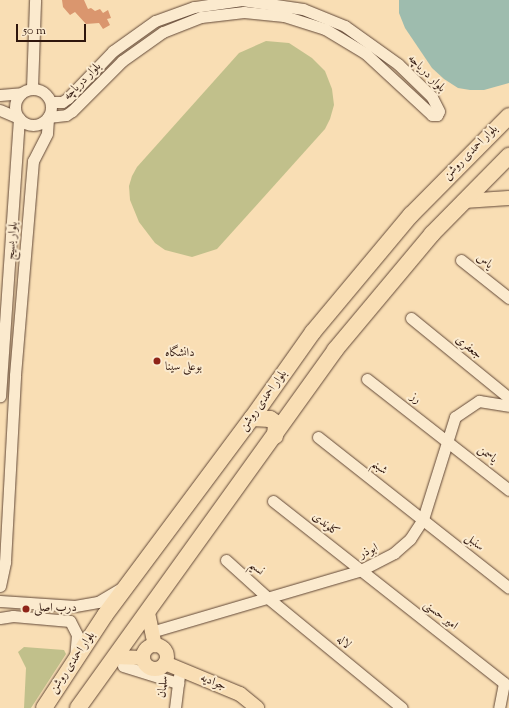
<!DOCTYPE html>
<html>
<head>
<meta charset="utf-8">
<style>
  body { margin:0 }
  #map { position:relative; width:509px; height:708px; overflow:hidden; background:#f9deb4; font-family:"Sorts Mill Goudy",Amiri,serif }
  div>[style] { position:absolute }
  .green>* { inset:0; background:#c1c08b }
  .water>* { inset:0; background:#9ebcae }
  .building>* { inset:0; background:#da966e }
  .roads { filter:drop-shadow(0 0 1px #624837) drop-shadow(0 0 1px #624837) }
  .minor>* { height:11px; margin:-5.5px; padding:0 5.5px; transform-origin:5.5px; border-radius:5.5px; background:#fbeace }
  .minor>.ring { margin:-5.5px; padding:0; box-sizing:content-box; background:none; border:11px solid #fbeace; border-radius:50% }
  .major>* { height:14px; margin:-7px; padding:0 7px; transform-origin:7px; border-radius:7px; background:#f9deb4 }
  .major>.ring { margin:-7px; padding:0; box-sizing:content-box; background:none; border:14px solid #f9deb4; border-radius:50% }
  .highway>* { height:16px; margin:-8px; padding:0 8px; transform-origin:8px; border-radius:8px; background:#f9deb4 }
  .dots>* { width:11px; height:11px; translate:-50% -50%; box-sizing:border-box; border:2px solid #fbeace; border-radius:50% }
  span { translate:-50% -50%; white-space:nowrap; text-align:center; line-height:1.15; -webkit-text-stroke:4px #fbeace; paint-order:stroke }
  .street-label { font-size:12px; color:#2f160d }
  .poi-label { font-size:12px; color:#2f160d }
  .left { translate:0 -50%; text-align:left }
  .scale { position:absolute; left:16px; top:24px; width:70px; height:18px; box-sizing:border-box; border:2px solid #2f160d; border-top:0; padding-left:5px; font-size:12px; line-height:14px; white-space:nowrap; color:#2f160d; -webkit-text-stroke:3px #fbeace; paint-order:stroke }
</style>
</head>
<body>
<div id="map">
  <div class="green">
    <i style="clip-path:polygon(266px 41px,289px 43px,312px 58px,325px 71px,332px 89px,334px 105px,330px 119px,325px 129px,217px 249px,192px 257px,165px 250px,155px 243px,139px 222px,130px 200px,129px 186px,132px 176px,137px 167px,239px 53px)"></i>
    <i style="clip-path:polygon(24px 647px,64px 650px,66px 654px,31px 708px,24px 708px,26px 668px,18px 652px)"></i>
  </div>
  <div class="water">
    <i style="clip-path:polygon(399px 0,509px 0,509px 83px,484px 90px,470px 90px,458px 88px,444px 79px,432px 68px,405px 28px,399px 13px)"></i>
  </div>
  <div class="building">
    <i style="clip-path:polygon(62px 0,84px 0,88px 9px,91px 8px,95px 11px,100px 9px,103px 13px,108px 10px,111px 18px,107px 19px,110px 25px,103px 29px,99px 23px,86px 24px,75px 12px,70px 15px,63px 7px)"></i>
  </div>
  <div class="roads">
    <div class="minor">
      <i style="left:32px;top:88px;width:88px;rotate:-88deg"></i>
      <i class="ring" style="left:15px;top:89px;width:25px;height:25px"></i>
      <i style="left:0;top:95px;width:21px;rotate:-5deg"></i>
      <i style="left:0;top:110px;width:21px;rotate:23deg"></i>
      <i style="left:19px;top:118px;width:279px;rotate:93.9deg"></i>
      <i style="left:461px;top:260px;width:61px;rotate:38.4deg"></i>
      <i style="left:411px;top:318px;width:127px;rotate:39.2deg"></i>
      <i style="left:367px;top:379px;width:180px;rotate:38deg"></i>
      <i style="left:318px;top:437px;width:243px;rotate:38.3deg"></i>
      <i style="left:273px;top:501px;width:294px;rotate:38.2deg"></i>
      <i style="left:504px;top:683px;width:25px;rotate:101deg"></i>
      <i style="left:226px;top:560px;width:57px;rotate:42.1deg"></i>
      <i style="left:268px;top:598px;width:173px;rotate:39.4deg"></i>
      <i style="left:0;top:586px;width:25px;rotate:-78deg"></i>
      <i style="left:5px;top:562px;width:187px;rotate:-86.9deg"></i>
      <i style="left:15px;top:375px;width:215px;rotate:-85.2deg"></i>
      <i style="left:33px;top:161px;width:31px;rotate:-63deg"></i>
      <i style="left:47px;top:133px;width:16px;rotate:-86deg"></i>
      <i style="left:48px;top:117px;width:18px;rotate:-6deg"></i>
      <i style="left:66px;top:115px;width:7px;rotate:-34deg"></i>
      <i style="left:72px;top:111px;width:71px;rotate:-45deg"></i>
      <i style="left:122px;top:61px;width:50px;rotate:-35.3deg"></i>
      <i style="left:163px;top:32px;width:41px;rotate:-21.5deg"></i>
      <i style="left:201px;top:17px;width:43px;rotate:-6.6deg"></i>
      <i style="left:244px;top:12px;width:40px;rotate:5.7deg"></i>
      <i style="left:284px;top:16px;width:43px;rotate:17.6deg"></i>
      <i style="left:325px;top:29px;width:47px;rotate:31deg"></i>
      <i style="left:365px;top:53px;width:91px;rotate:42.8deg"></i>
      <i style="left:432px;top:115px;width:5px"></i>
      <i style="left:437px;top:115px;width:4px;rotate:-63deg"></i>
      <i style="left:439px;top:111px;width:16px;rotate:-117deg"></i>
      <i style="left:432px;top:97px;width:47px;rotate:-135.9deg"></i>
      <i style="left:398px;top:64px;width:65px;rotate:-144.4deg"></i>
      <i style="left:345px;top:26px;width:45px;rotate:-158deg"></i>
      <i style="left:303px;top:9px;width:62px;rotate:-171.6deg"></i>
      <i style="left:242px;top:0;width:49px;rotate:171.7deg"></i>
      <i style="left:194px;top:7px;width:41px;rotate:160.3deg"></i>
      <i style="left:155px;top:21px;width:52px;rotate:144.5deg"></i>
      <i style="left:113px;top:51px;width:65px;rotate:133.8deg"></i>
      <i style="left:68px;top:98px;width:7px;rotate:146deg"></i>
      <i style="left:62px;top:102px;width:11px;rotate:180deg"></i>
      <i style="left:0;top:601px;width:75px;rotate:3.8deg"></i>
      <i style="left:75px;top:606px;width:23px;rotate:-10deg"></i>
      <i style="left:98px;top:602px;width:27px;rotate:-31deg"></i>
      <i style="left:0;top:618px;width:13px;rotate:-9deg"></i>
      <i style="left:13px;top:616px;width:57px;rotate:5deg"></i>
      <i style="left:70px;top:621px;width:16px;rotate:63deg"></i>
      <i style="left:77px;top:635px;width:22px;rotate:95deg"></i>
      <i style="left:151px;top:632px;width:219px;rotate:-16.4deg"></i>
      <i style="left:361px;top:570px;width:37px;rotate:-27deg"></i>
      <i style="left:394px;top:553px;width:21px;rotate:-41deg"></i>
      <i style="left:410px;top:539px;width:24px;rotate:-57deg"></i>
      <i style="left:423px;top:519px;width:107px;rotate:-72.6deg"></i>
      <i style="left:455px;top:417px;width:29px;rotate:-34deg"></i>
      <i style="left:479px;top:401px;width:30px;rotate:9deg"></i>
      <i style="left:123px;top:666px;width:58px;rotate:17.2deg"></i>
      <i style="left:175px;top:708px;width:32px;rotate:-83deg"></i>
    </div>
    <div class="major">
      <i style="left:464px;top:201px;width:45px;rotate:-3.8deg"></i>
      <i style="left:148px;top:613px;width:33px;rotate:78deg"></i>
      <i class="ring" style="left:143px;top:645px;width:10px;height:10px"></i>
      <i style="left:115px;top:657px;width:28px;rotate:2deg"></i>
      <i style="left:165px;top:663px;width:81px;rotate:22.5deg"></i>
      <i style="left:240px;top:694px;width:22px;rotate:39deg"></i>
    </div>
    <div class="highway">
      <i style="left:252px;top:418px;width:18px;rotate:3deg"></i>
      <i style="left:270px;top:419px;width:7px;rotate:34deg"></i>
      <i style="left:276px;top:423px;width:13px;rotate:94deg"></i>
      <i style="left:44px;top:708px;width:111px;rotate:-56.7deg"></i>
      <i style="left:105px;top:615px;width:246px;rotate:-53.3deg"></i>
      <i style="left:252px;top:418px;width:105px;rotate:-54.7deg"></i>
      <i style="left:313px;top:332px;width:153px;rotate:-50.1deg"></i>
      <i style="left:411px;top:215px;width:139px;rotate:-45.3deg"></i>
      <i style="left:78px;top:708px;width:441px;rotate:-54.3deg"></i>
      <i style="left:335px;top:350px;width:151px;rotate:-50.1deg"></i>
      <i style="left:432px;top:234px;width:110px;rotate:-45.4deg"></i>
    </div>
  </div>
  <div class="dots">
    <i style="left:157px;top:361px;background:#8f2418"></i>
    <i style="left:26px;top:609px;background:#8f2418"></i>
  </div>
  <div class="street-label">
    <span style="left:426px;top:74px;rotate:45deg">بلوار دریاچه</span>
    <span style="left:83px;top:82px;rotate:-45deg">بلوار دریاچه</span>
    <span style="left:471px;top:153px;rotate:-45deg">بلوار احمدی روشن</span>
    <span style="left:13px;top:241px;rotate:-85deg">بلوار بسیج</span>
    <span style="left:484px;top:262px;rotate:38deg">یاس</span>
    <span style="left:468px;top:348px;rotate:39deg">جعفری</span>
    <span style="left:415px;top:399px;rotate:37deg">رز</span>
    <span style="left:264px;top:401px;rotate:-54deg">بلوار احمدی روشن</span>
    <span style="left:487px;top:455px;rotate:39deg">یاسمن</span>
    <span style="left:379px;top:468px;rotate:38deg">شبنم</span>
    <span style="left:325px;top:525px;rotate:38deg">کلوندی</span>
    <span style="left:474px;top:543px;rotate:39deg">سنبل</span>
    <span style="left:369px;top:552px;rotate:-26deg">ابوذر</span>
    <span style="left:256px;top:569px;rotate:42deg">نسیم</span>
    <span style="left:440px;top:616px;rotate:38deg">امیر حسنی</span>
    <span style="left:343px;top:643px;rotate:39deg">لاله</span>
    <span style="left:73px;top:663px;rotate:-56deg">بلوار احمدی روشن</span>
    <span style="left:213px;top:683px;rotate:22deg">جوادیه</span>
    <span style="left:164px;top:687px;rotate:-83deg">سلمان</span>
  </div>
  <div class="poi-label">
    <span class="left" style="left:165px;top:361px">دانشگاه<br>بوعلی سینا</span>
    <span class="left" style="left:34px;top:609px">درب اصلی</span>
  </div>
  <div class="scale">50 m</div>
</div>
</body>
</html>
